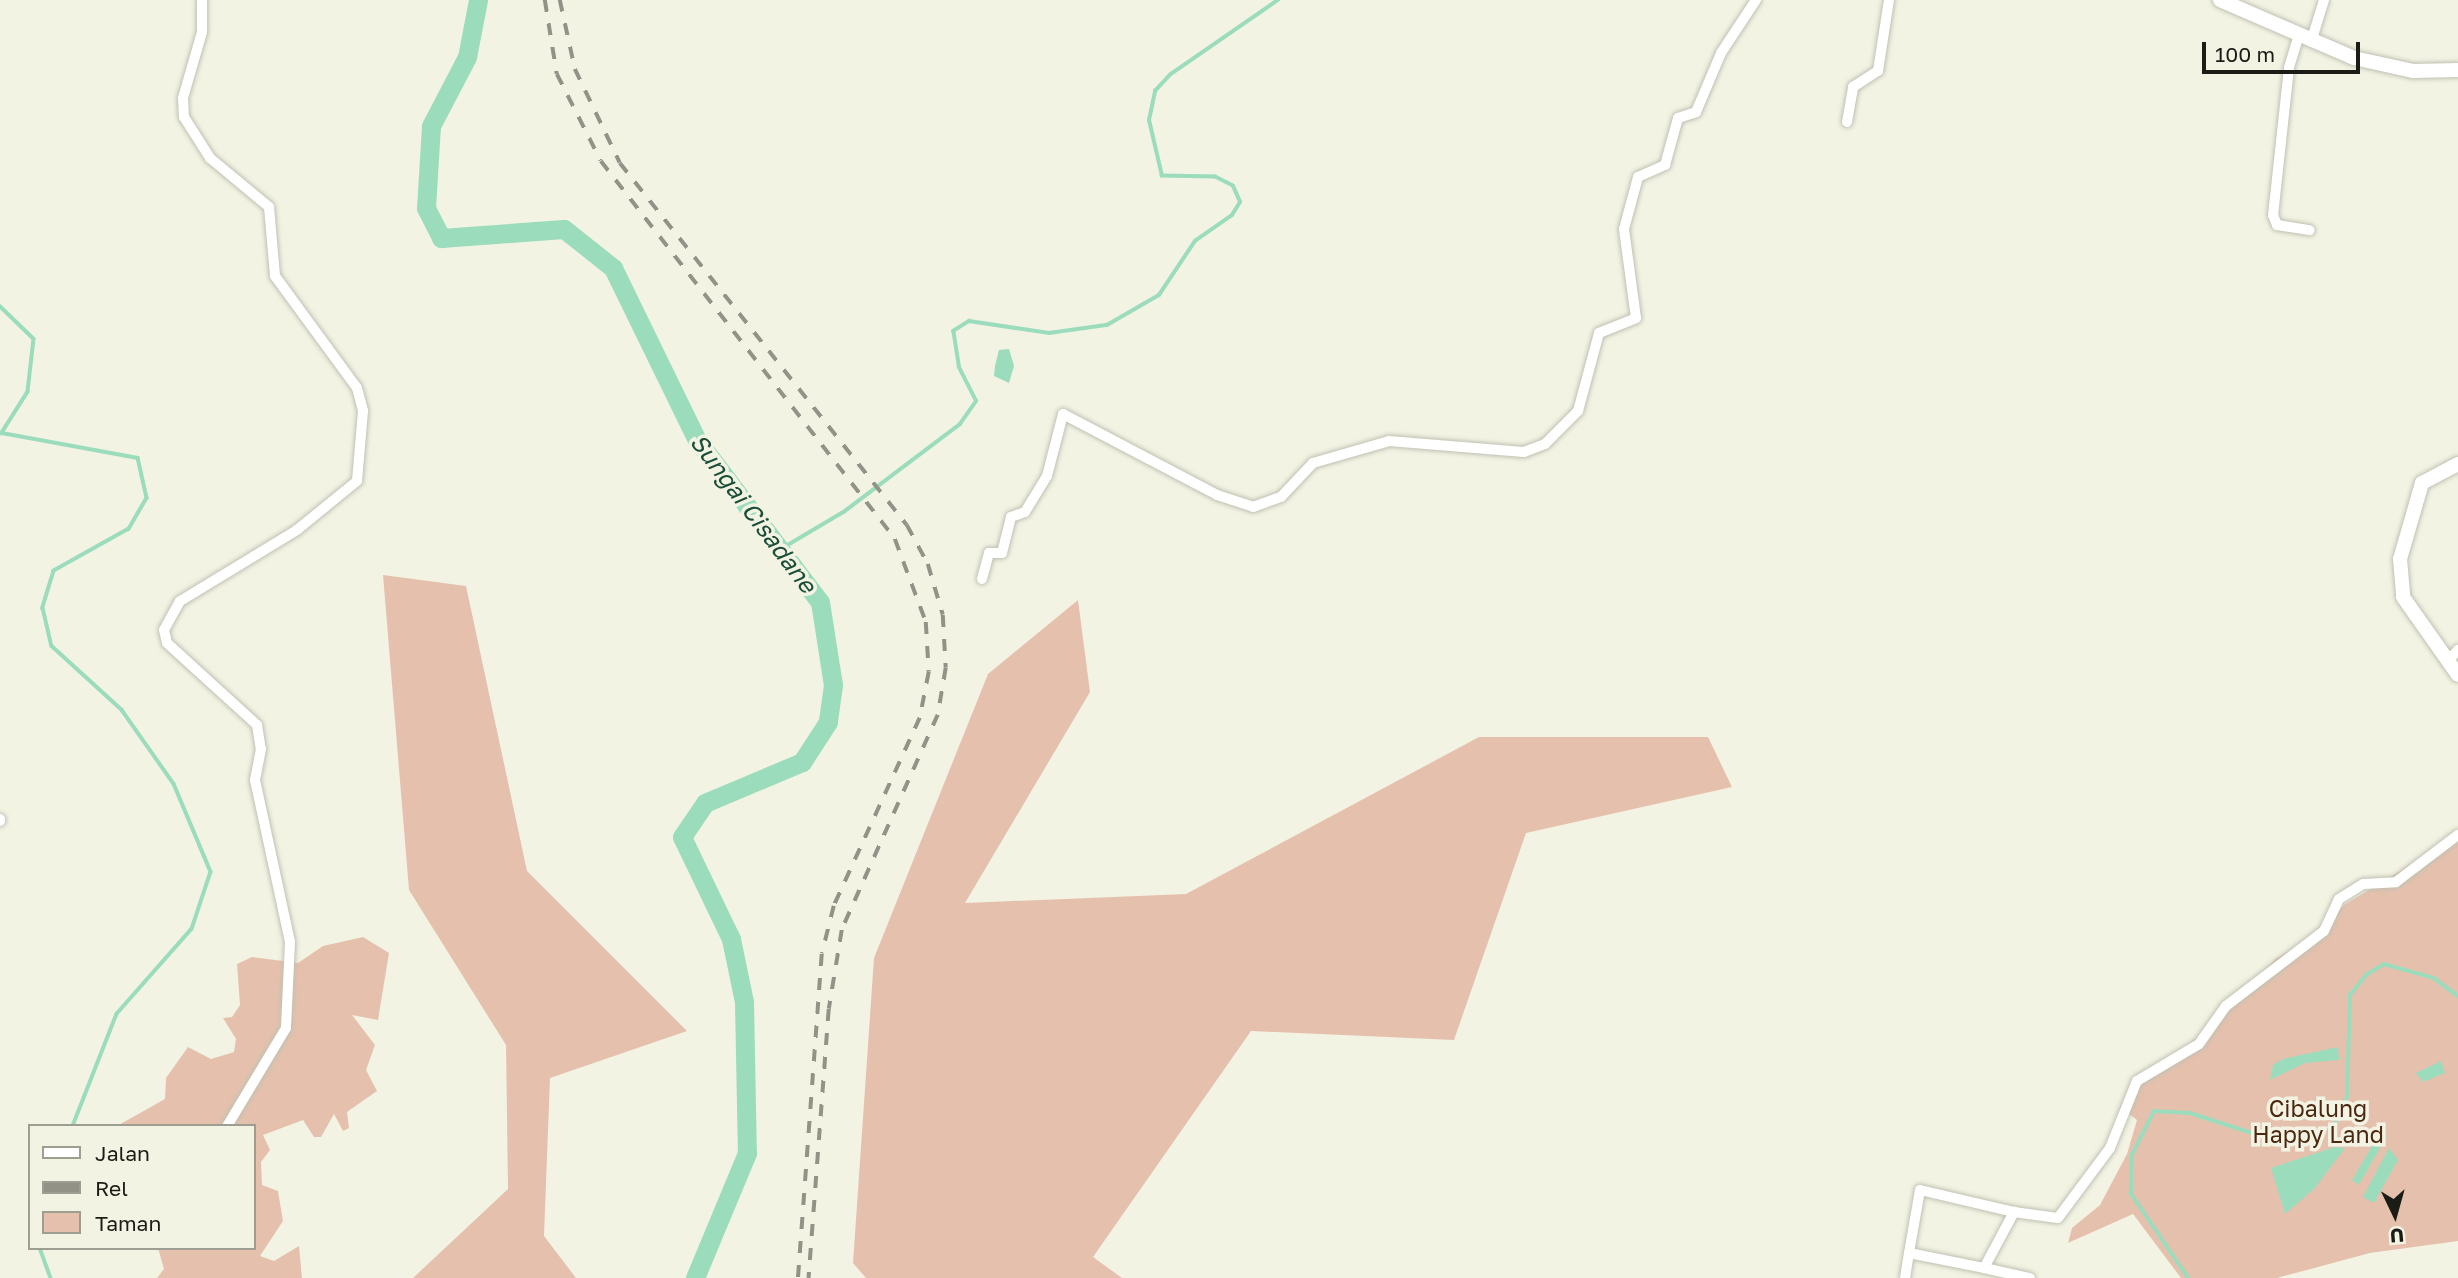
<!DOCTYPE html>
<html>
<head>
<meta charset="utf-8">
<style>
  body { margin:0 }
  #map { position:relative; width:2458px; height:1278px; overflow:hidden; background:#f3f3e4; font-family:"Golos Text",sans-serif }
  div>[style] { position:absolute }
  .green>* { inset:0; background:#e5c1ad }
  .water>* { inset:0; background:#9bdcbd; transform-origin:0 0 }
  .stream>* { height:3.5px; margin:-1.75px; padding:0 1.75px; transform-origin:1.75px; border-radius:1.75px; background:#9bdcbd }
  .river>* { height:19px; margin:-9.5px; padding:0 9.5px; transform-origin:9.5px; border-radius:9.5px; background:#9bdcbd }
  .roads { filter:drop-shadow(0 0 2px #c1c1b3) drop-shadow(0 0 2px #c1c1b3) }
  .minor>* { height:10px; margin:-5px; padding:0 5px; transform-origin:5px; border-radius:5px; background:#fff }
  .tertiary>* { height:14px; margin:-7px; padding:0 7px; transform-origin:7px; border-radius:7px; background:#fff }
  .rail>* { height:3.5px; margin-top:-1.75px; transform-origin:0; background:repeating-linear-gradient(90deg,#929287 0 12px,transparent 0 24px) }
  span { translate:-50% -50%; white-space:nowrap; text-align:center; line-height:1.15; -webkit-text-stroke:7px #f3f3e4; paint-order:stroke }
  .park-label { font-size:23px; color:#4c270f }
  .water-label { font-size:24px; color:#1a4d38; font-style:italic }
  .legend { position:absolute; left:28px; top:1124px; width:228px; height:126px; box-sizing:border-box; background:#f3f3e4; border:2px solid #9d9d92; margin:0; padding:9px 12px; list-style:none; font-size:21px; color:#1c1c17 }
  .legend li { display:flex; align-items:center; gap:14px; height:35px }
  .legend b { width:35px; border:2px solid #9d9d92 }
  .north { position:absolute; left:2360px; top:1180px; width:70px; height:70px; -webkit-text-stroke:5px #f3f3e4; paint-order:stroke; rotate:175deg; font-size:19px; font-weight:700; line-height:28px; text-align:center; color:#1c1c17 }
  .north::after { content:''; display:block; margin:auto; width:24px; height:32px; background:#1c1c17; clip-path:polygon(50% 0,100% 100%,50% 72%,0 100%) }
  .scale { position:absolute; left:2202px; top:42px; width:158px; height:32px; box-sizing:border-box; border:4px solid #1c1c17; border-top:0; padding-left:9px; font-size:21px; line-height:24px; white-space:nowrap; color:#1c1c17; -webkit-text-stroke:5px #f3f3e4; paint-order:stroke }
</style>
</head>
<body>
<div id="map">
  <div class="green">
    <i style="clip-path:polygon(383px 575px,466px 586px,527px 871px,687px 1031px,550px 1078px,544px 1236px,576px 1278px,413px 1278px,508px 1189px,506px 1045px,409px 890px)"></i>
    <i style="clip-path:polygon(1078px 600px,1090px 692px,965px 903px,1186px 894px,1479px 737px,1708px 737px,1732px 787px,1526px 833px,1454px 1040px,1251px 1031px,1093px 1257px,1122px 1278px,866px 1278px,853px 1263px,874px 958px,988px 674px)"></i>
    <i style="clip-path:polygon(2458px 836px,2458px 1241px,2370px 1253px,2277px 1278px,2181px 1278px,2133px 1214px,2068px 1243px,2072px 1228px,2100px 1205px,2127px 1154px,2137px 1120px,2120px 1107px,2140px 1074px,2177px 1054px,2240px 1001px,2275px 959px,2312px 938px,2344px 905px)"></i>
    <i style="clip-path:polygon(363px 937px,389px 953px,378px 1020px,352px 1015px,375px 1045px,366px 1070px,377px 1091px,347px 1112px,349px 1128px,343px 1131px,334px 1114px,321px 1137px,314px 1137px,303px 1120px,263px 1135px,270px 1150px,261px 1162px,262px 1185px,278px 1191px,283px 1221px,260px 1256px,274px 1261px,299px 1246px,302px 1278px,157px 1278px,164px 1269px,158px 1248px,254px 1248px,254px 1126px,117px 1126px,165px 1099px,166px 1078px,188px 1047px,211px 1059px,234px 1052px,236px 1039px,223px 1018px,232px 1017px,240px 1005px,237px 964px,252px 957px,298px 963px,323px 946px)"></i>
  </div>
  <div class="water">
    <i style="clip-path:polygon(1009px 349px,1014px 366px,1009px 383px,994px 376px,995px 366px,999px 350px)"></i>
    <i style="clip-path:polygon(2338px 1047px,2339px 1060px,2305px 1063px,2270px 1080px,2273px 1065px,2283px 1059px)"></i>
    <i style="clip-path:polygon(2441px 1061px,2445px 1073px,2423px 1082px,2416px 1073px)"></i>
    <i style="left:2380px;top:1132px;width:8px;height:56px;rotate:30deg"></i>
    <i style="clip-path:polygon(2335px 1147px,2345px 1148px,2315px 1188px,2285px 1214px,2271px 1168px)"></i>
    <i style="clip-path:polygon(2389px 1148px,2398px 1160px,2374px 1203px,2363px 1197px)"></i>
  </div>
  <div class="stream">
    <i style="left:0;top:306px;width:47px;rotate:44.1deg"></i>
    <i style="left:34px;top:339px;width:53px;rotate:96.5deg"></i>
    <i style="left:28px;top:392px;width:49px;rotate:122.4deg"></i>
    <i style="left:2px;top:433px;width:138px;rotate:10.4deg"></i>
    <i style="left:138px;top:458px;width:41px;rotate:77.3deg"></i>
    <i style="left:147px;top:498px;width:36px;rotate:120deg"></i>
    <i style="left:129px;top:529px;width:86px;rotate:150.8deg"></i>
    <i style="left:54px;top:571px;width:39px;rotate:107deg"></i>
    <i style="left:43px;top:608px;width:39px;rotate:77deg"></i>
    <i style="left:52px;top:646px;width:95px;rotate:42.4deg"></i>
    <i style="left:122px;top:710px;width:90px;rotate:54.9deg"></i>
    <i style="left:174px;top:784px;width:95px;rotate:67.2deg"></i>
    <i style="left:211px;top:872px;width:60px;rotate:108.4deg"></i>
    <i style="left:192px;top:929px;width:113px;rotate:131.4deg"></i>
    <i style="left:117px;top:1014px;width:120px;rotate:111.4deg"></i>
    <i style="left:781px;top:549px;width:74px;rotate:-30.7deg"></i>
    <i style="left:845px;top:511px;width:144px;rotate:-37.1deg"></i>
    <i style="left:960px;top:424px;width:28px;rotate:-55deg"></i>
    <i style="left:976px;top:401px;width:38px;rotate:-117deg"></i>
    <i style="left:959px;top:367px;width:36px;rotate:-99deg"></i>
    <i style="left:953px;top:331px;width:19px;rotate:-32deg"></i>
    <i style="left:969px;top:321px;width:81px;rotate:8.5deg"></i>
    <i style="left:1049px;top:333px;width:59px;rotate:-7.9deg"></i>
    <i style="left:1107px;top:325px;width:60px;rotate:-30deg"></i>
    <i style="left:1159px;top:295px;width:65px;rotate:-56.3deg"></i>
    <i style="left:1195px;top:241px;width:45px;rotate:-35.1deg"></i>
    <i style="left:1232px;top:215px;width:15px;rotate:-58deg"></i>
    <i style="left:1240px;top:202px;width:17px;rotate:-114deg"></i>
    <i style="left:1233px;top:186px;width:20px;rotate:-153deg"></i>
    <i style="left:1215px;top:177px;width:53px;rotate:-178.9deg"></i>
    <i style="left:1162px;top:176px;width:57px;rotate:-103.1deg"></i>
    <i style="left:1149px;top:120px;width:30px;rotate:-78deg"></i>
    <i style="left:1155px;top:91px;width:23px;rotate:-47deg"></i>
    <i style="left:1171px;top:74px;width:130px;rotate:-34.7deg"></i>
    <i style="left:40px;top:1248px;width:32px;rotate:70deg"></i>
    <i style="left:2188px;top:1278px;width:102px;rotate:-124.2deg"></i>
    <i style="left:2131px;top:1194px;width:39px;rotate:-89deg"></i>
    <i style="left:2132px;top:1155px;width:49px;rotate:-63.4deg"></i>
    <i style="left:2154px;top:1111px;width:36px;rotate:3deg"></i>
    <i style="left:2190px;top:1113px;width:75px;rotate:17.9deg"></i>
    <i style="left:2261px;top:1136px;width:37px;rotate:2deg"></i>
    <i style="left:2298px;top:1137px;width:36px;rotate:-16deg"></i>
    <i style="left:2333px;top:1127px;width:33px;rotate:-65deg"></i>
    <i style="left:2347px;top:1097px;width:102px;rotate:-88.3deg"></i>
    <i style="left:2350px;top:995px;width:26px;rotate:-51deg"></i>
    <i style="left:2366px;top:975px;width:21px;rotate:-31deg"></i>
    <i style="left:2384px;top:964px;width:52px;rotate:15.6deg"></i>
    <i style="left:2434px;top:978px;width:30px;rotate:37deg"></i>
  </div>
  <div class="river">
    <i style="left:478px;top:0;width:58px;rotate:100.9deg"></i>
    <i style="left:467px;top:57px;width:78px;rotate:117.6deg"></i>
    <i style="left:431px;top:126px;width:82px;rotate:93.5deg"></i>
    <i style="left:426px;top:208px;width:34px;rotate:63deg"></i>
    <i style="left:441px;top:238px;width:123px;rotate:-4.2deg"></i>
    <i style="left:564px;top:229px;width:63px;rotate:38.5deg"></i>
    <i style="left:613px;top:268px;width:191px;rotate:64deg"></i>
    <i style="left:697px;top:440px;width:203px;rotate:52.8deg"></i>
    <i style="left:820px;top:602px;width:84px;rotate:81.1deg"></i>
    <i style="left:833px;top:685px;width:37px;rotate:98deg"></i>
    <i style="left:828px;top:722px;width:48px;rotate:123deg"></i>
    <i style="left:802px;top:762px;width:105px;rotate:157.1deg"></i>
    <i style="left:705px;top:803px;width:41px;rotate:124.1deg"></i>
    <i style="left:682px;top:837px;width:113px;rotate:64.3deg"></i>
    <i style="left:731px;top:939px;width:64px;rotate:78.3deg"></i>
    <i style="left:744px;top:1002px;width:151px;rotate:88.9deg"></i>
    <i style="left:747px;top:1153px;width:135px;rotate:112.6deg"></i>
  </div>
  <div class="roads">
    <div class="minor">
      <i style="left:202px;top:0;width:32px;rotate:90deg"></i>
      <i style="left:202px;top:32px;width:69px;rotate:106.1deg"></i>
      <i style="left:183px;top:98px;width:19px;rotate:87deg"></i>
      <i style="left:184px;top:117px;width:49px;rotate:57.6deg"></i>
      <i style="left:210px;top:158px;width:77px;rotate:39.7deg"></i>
      <i style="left:269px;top:207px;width:69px;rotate:85deg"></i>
      <i style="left:275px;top:276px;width:139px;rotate:53.8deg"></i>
      <i style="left:357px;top:388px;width:24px;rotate:75deg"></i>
      <i style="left:363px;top:411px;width:70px;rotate:94.9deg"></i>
      <i style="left:357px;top:481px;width:77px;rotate:140.8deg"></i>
      <i style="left:297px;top:530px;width:137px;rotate:148.7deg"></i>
      <i style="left:180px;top:601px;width:33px;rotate:119deg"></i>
      <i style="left:164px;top:630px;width:13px;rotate:77deg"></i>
      <i style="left:167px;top:643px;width:122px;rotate:42.3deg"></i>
      <i style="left:257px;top:725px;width:24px;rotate:81deg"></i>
      <i style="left:261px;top:749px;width:32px;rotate:101deg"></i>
      <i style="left:255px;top:780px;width:166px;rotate:77.8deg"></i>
      <i style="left:290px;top:942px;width:86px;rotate:92.7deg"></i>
      <i style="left:286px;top:1028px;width:114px;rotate:121deg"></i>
      <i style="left:2298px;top:38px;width:31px;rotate:107deg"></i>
      <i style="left:2289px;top:68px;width:148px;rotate:96.2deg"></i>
      <i style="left:2273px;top:215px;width:11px;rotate:68deg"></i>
      <i style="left:2277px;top:225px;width:33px;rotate:9deg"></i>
      <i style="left:2311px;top:42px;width:44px;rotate:-72.8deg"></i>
      <i style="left:1847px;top:122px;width:36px;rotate:-80deg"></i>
      <i style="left:1853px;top:87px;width:30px;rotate:-33deg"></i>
      <i style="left:1878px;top:71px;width:72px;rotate:-81.2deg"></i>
      <i style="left:982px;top:579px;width:27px;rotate:-75deg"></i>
      <i style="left:989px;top:553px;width:13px"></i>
      <i style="left:1002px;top:553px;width:37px;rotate:-76deg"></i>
      <i style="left:1011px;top:517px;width:15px;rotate:-20deg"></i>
      <i style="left:1025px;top:512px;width:42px;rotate:-58.6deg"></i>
      <i style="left:1047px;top:476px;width:64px;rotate:-75.5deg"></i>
      <i style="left:1063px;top:414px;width:174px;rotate:27.7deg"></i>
      <i style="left:1217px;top:495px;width:38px;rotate:18deg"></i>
      <i style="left:1253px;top:507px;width:30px;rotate:-20deg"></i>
      <i style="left:1281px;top:497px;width:47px;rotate:-46.7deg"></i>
      <i style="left:1313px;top:463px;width:79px;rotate:-16.1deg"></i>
      <i style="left:1389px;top:441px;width:135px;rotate:4.7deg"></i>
      <i style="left:1524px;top:452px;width:22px;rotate:-21deg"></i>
      <i style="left:1545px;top:444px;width:47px;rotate:-45deg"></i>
      <i style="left:1578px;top:411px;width:81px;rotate:-74.9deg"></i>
      <i style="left:1599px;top:333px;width:40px;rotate:-22deg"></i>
      <i style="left:1636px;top:318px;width:90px;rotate:-97.7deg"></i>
      <i style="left:1624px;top:229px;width:54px;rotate:-74.9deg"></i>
      <i style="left:1638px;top:177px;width:30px;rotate:-24deg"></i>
      <i style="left:1665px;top:165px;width:49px;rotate:-74.5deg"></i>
      <i style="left:1678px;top:118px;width:19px;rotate:-18deg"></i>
      <i style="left:1696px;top:112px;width:64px;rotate:-67deg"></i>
      <i style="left:1721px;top:53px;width:64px;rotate:-56.6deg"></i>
      <i style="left:2448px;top:661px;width:15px;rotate:-48deg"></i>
      <i style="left:0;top:819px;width:2px;rotate:90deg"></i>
      <i style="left:1909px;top:1253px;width:64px;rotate:-80.1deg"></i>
      <i style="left:1920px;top:1190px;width:97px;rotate:13.2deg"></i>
      <i style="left:1984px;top:1268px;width:47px;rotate:12.3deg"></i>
      <i style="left:1905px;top:1278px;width:25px;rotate:-81deg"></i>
      <i style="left:1909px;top:1253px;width:76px;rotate:11.3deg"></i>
      <i style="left:1984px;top:1268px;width:64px;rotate:-61.8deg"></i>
      <i style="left:2014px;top:1212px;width:44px;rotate:7.8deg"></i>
      <i style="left:2058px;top:1218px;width:87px;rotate:-53.4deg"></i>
      <i style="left:2110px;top:1148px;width:72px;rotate:-68.1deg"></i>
      <i style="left:2137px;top:1081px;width:72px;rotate:-30.8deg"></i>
      <i style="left:2199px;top:1044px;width:47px;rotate:-54.6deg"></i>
      <i style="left:2226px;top:1006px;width:123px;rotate:-37.4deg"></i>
      <i style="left:2324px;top:931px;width:35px;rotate:-65deg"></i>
      <i style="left:2339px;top:899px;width:28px;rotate:-32deg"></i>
      <i style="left:2363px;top:884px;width:33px;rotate:-3deg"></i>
      <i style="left:2396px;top:882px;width:78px;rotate:-37.2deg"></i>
    </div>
    <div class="tertiary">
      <i style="left:2220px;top:0;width:146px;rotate:23.4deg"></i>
      <i style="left:2354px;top:58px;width:60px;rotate:12.4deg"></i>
      <i style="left:2413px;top:71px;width:45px;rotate:-1.3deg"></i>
      <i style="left:2458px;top:464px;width:41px;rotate:152.2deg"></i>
      <i style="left:2422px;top:483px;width:79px;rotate:106.1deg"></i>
      <i style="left:2400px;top:559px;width:38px;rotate:85deg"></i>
      <i style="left:2403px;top:597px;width:95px;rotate:54.8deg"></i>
    </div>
  </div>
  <div class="rail">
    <i style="left:545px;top:0;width:75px;rotate:80.8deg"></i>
    <i style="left:557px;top:74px;width:97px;rotate:63.2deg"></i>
    <i style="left:601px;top:161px;width:479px;rotate:52.1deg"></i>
    <i style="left:895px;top:539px;width:89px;rotate:69.5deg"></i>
    <i style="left:926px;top:622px;width:50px;rotate:86.6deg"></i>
    <i style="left:929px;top:672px;width:47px;rotate:101.1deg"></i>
    <i style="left:920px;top:718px;width:207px;rotate:114.6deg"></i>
    <i style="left:834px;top:906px;width:49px;rotate:104deg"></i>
    <i style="left:822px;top:954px;width:325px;rotate:94.2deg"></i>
    <i style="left:560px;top:0;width:71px;rotate:77.7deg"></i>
    <i style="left:575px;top:69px;width:104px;rotate:64.4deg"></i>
    <i style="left:620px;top:163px;width:462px;rotate:51.6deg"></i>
    <i style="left:907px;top:525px;width:44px;rotate:61.7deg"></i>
    <i style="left:928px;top:564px;width:53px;rotate:73.6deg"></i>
    <i style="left:943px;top:615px;width:53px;rotate:86.8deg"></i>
    <i style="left:946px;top:668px;width:48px;rotate:99.7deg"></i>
    <i style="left:938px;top:715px;width:235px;rotate:114.1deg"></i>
    <i style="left:842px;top:930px;width:80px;rotate:99.3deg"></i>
    <i style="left:829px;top:1009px;width:270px;rotate:94.3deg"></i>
  </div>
  <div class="park-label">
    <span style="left:2318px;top:1121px">Cibalung<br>Happy Land</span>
  </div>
  <div class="water-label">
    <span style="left:754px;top:513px;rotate:53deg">Sungai Cisadane</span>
  </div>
  <ul class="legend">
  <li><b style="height:9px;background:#fff"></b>Jalan</li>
  <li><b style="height:9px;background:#929287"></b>Rel</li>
  <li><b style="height:19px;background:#e5c1ad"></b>Taman</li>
  </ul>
  <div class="north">U</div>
  <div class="scale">100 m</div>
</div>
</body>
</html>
